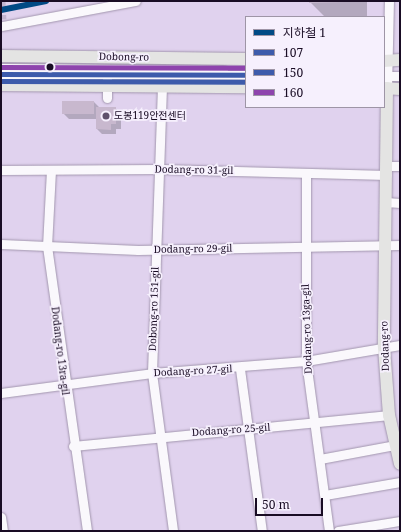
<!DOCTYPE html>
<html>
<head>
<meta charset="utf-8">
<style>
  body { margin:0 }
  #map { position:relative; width:401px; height:532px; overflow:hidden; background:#e0d2ee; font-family:"Noto Serif","Noto Sans KR",serif }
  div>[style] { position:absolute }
  .shadow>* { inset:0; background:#0003 }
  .building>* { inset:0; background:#c8b8ce; transform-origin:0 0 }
  .minor-tunnel>* { height:9px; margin-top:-4.5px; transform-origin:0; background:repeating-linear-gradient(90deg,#c2b4d0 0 9px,transparent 0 13.5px) }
  .roads { filter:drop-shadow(0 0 1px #a296ae) drop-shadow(0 0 1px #a296ae) }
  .minor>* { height:9px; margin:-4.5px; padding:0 4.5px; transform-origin:4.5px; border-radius:4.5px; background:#faf8fc }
  .major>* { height:12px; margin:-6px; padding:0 6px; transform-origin:6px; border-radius:6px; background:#e4e4e3 }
  .bus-1>* { height:5px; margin:-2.5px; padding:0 2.5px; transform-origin:2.5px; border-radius:2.5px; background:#3d5bab }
  .bus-2>* { height:5px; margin:-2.5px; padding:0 2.5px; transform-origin:2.5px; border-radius:2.5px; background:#3d5bab }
  .bus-3>* { height:5px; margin:-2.5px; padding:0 2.5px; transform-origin:2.5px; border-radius:2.5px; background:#8e44ad }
  .metro-1>* { height:6px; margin:-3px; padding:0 3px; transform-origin:3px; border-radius:3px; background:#004a85 }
  .dots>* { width:11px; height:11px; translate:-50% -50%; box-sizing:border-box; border:2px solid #f6f0fd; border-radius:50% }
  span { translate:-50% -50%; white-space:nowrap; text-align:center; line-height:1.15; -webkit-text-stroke:3.5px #f6f0fd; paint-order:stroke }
  .street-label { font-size:10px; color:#190c24 }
  .poi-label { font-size:10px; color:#190c24 }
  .left { translate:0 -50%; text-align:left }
  .frame { position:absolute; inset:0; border:2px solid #190c24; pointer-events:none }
  .legend { position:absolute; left:245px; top:16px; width:140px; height:92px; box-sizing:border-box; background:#f6f0fd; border:1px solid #9e95a6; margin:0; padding:5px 7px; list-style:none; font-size:12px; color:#190c24 }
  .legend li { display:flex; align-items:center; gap:8px; height:20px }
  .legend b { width:20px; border:1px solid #9e95a6 }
  .scale { position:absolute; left:255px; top:498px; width:68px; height:18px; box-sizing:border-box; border:2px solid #190c24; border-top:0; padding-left:5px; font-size:12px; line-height:14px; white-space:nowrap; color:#190c24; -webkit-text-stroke:3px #f6f0fd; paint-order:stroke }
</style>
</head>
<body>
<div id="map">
  <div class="shadow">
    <i style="clip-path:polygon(367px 1px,367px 17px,325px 17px,310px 2px)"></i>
    <i style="clip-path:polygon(94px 102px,100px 108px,115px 108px,121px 114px,121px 129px,116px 129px,116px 134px,102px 134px,97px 129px,97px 119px,69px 119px,63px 113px)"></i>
  </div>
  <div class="building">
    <i style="clip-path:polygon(309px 1px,345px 1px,345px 2px,309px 3px)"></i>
    <i style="left:62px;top:101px;width:32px;height:13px"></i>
    <i style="clip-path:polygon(96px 107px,116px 107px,116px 124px,111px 124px,111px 130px,96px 129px)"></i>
  </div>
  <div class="minor-tunnel">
    <i style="left:1px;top:1px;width:18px;rotate:87deg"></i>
  </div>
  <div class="roads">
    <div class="minor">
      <i style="left:2px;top:26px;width:136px;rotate:-10.6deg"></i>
      <i style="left:1px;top:68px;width:222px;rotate:0.5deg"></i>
      <i style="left:1px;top:74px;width:245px;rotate:0.2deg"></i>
      <i style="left:384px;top:76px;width:16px"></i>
      <i style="left:162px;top:86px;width:287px;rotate:92deg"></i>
      <i style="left:152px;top:373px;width:159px;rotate:82.4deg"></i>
      <i style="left:387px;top:88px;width:87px;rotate:-88.7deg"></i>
      <i style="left:107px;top:98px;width:19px;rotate:-90deg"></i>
      <i style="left:387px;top:166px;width:13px"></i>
      <i style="left:1px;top:170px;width:159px;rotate:-0.4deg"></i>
      <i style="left:160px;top:169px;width:227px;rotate:1.5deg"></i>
      <i style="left:51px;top:170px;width:76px;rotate:93deg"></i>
      <i style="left:47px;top:246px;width:288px;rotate:82deg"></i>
      <i style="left:306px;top:173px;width:188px;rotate:90deg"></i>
      <i style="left:306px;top:361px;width:172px;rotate:82.3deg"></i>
      <i style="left:386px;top:202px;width:14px;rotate:4deg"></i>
      <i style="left:1px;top:244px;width:137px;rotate:2.5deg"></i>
      <i style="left:138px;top:250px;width:262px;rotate:-1.1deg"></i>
      <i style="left:240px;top:369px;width:163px;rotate:82.3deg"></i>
      <i style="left:1px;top:393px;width:152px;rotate:-7.5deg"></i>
      <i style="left:152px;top:373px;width:154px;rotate:-4.5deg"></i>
      <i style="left:306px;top:361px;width:95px;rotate:-9.7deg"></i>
      <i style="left:73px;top:446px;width:318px;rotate:-5.6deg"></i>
      <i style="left:320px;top:459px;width:81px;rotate:-10.6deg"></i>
      <i style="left:325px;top:495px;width:76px;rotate:-9.8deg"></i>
      <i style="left:1px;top:517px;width:14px;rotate:82deg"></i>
      <i style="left:338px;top:531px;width:63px;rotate:-9.2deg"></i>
    </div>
    <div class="major">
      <i style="left:1px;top:56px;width:245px;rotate:0.7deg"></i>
      <i style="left:384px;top:61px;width:16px;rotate:-4deg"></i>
      <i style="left:1px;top:85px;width:245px;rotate:0.5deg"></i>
      <i style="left:384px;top:88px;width:16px;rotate:4deg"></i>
      <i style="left:387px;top:88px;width:259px;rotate:90.7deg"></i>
      <i style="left:384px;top:347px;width:68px;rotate:85.8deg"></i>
      <i style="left:389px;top:415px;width:50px;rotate:77.3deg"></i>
    </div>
  </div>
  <div class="bus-1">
    <i style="left:1px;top:74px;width:245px;rotate:0.2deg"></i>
  </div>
  <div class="bus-2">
    <i style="left:1px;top:81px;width:245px;rotate:0.2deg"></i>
  </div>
  <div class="bus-3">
    <i style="left:1px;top:67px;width:245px;rotate:0.2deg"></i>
  </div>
  <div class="metro-1">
    <i style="left:1px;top:10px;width:46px;rotate:-11.3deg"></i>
  </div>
  <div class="dots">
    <i style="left:50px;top:67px;background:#190c24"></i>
    <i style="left:106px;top:116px;background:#5f516b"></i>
  </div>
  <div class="street-label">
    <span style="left:124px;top:57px;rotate:1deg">Dobong-ro</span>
    <span style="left:194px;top:170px;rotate:1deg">Dodang-ro 31-gil</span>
    <span style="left:193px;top:249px;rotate:-1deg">Dodang-ro 29-gil</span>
    <span style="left:154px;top:309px;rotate:-88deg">Dobong-ro 151-gil</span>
    <span style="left:307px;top:329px;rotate:-92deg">Dodang-ro 13ga-gil</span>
    <span style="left:385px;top:346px;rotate:-92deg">Dodang-ro</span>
    <span style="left:60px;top:351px;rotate:83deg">Dodang-ro 13ra-gil</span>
    <span style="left:193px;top:371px;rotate:-3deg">Dodang-ro 27-gil</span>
    <span style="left:231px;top:430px;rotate:-4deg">Dodang-ro 25-gil</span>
  </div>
  <div class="poi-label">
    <span class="left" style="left:114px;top:116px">도봉119안전센터</span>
  </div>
  <div class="frame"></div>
  <ul class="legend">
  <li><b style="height:5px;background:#004a85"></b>지하철 1</li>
  <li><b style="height:5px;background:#3d5bab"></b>107</li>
  <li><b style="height:5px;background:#3d5bab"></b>150</li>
  <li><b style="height:5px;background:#8e44ad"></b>160</li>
  </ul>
  <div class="scale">50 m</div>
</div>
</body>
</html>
